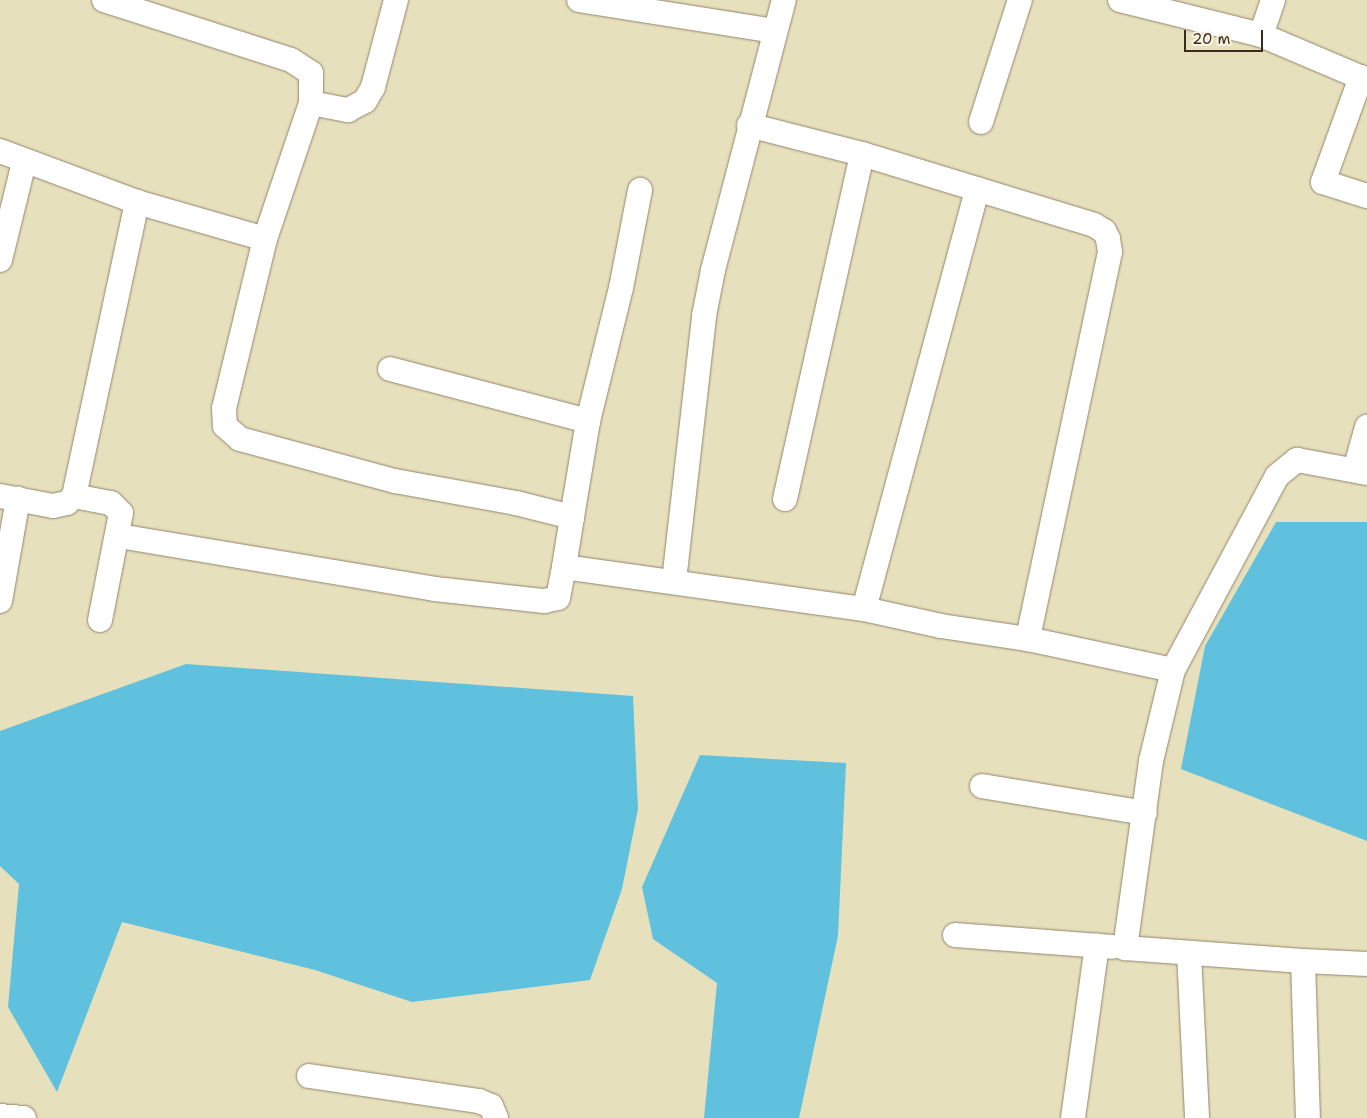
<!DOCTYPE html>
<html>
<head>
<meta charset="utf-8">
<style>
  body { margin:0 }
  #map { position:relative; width:1367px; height:1118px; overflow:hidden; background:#e7e0bc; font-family:"Shantell Sans",sans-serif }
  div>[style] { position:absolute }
  .water>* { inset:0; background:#5fc1dd }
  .roads { filter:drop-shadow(0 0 1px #91856d) drop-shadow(0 0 1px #91856d) }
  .minor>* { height:24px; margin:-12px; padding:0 12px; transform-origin:12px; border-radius:12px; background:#fff }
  span { translate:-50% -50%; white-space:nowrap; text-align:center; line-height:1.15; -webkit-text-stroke:4px #fcf5e5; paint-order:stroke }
  .scale { position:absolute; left:1184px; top:30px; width:79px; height:22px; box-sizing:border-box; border:2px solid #3b2a1e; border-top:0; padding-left:6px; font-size:15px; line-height:18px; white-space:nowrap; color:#3b2a1e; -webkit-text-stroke:4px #fcf5e5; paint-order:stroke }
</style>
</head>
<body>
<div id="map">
  <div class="water">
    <i style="clip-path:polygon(1276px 522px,1367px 522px,1367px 841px,1181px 769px,1205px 646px)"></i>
    <i style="clip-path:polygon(186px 664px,633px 696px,638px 809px,622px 889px,590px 980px,412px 1002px,315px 970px,122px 922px,57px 1092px,8px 1007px,19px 884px,0 866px,0 731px)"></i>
    <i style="clip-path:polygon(700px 755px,846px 763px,838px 936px,799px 1118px,704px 1118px,717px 983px,653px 939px,642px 887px)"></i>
  </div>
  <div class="roads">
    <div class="minor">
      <i style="left:104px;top:0;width:196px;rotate:17.8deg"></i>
      <i style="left:291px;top:60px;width:24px;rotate:33deg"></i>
      <i style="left:311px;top:73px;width:30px;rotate:90deg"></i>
      <i style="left:579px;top:0;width:198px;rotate:9deg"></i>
      <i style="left:1120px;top:0;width:145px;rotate:13.9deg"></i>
      <i style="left:1261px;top:35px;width:115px;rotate:23deg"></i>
      <i style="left:1261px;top:35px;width:37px;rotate:-71deg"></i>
      <i style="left:1361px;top:77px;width:112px;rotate:109.9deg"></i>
      <i style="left:1323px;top:182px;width:46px;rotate:17.7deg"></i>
      <i style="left:981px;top:122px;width:128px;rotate:-72.3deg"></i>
      <i style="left:749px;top:125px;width:117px;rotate:14.4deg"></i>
      <i style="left:862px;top:154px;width:243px;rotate:17deg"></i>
      <i style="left:1094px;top:225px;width:12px;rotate:31deg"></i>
      <i style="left:1104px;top:231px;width:9px;rotate:63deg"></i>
      <i style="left:1108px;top:239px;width:13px;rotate:81deg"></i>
      <i style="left:1110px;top:252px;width:396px;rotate:102deg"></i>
      <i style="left:0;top:151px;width:146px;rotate:20.4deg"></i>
      <i style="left:137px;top:202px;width:133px;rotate:16.1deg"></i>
      <i style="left:265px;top:239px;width:174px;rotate:103.6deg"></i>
      <i style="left:224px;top:408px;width:18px;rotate:87deg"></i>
      <i style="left:225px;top:426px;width:20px;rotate:41deg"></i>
      <i style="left:240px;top:439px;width:161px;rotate:15.2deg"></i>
      <i style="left:395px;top:481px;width:123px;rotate:10.3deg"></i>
      <i style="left:516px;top:503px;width:58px;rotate:14deg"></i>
      <i style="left:572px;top:517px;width:51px;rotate:99.1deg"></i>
      <i style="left:564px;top:567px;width:303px;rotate:8deg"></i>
      <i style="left:864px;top:609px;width:79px;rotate:12.4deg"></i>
      <i style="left:941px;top:626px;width:88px;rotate:8.5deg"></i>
      <i style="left:1028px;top:639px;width:148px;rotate:12.1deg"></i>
      <i style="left:1173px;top:670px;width:94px;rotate:103.6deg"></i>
      <i style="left:1151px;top:761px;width:189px;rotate:97.9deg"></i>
      <i style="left:1125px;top:948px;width:178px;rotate:4.2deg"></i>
      <i style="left:1303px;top:961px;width:157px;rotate:88.2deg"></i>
      <i style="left:265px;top:239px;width:144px;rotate:-71.3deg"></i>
      <i style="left:311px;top:103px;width:38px;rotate:11deg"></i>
      <i style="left:348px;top:110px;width:19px;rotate:-28deg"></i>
      <i style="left:365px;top:101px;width:16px;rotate:-60deg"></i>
      <i style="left:373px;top:87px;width:90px;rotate:-75.2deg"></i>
      <i style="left:0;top:260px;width:101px;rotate:-76.2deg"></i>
      <i style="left:390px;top:369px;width:205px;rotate:14.7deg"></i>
      <i style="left:1355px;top:470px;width:45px;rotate:-74.4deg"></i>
      <i style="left:0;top:496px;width:54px;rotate:10.7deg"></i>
      <i style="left:53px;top:506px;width:14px;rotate:-12deg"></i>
      <i style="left:67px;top:503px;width:10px;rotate:-45deg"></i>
      <i style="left:74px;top:496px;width:301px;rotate:-77.9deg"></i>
      <i style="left:74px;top:496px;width:38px;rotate:11deg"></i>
      <i style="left:111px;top:503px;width:14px;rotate:45deg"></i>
      <i style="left:121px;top:513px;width:109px;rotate:101.1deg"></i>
      <i style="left:785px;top:499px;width:353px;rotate:-77.4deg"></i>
      <i style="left:572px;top:517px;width:97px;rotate:-80.5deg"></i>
      <i style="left:588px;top:421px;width:137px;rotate:-76.1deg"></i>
      <i style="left:621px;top:288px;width:100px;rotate:-79deg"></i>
      <i style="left:119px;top:536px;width:320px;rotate:9.5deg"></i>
      <i style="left:435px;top:589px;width:110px;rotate:6.3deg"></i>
      <i style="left:544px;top:601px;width:14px;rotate:-12deg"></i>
      <i style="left:558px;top:598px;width:32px;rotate:-79deg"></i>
      <i style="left:674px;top:581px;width:267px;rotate:-83.5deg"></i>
      <i style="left:704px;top:316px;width:47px;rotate:-78.9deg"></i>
      <i style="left:713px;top:270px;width:279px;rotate:-75.3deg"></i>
      <i style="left:0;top:601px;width:104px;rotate:-80deg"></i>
      <i style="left:864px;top:609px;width:435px;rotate:-74.9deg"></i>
      <i style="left:1173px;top:670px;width:220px;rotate:-61.8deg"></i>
      <i style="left:1277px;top:476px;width:26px;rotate:-39deg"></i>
      <i style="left:1297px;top:460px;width:71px;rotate:10.5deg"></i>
      <i style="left:982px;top:786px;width:165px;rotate:9.4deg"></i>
      <i style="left:955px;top:935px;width:158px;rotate:4.3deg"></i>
      <i style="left:1189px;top:953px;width:165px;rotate:87.2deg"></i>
      <i style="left:1303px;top:961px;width:64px;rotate:2.7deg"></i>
      <i style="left:309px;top:1076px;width:172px;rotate:8.4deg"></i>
      <i style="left:479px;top:1101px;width:13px;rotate:23deg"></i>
      <i style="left:491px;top:1106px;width:13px;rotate:67deg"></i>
      <i style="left:0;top:1116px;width:24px;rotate:5deg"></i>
      <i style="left:1073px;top:1118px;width:174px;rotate:-82.1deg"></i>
    </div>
  </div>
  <div class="scale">20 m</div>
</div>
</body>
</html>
